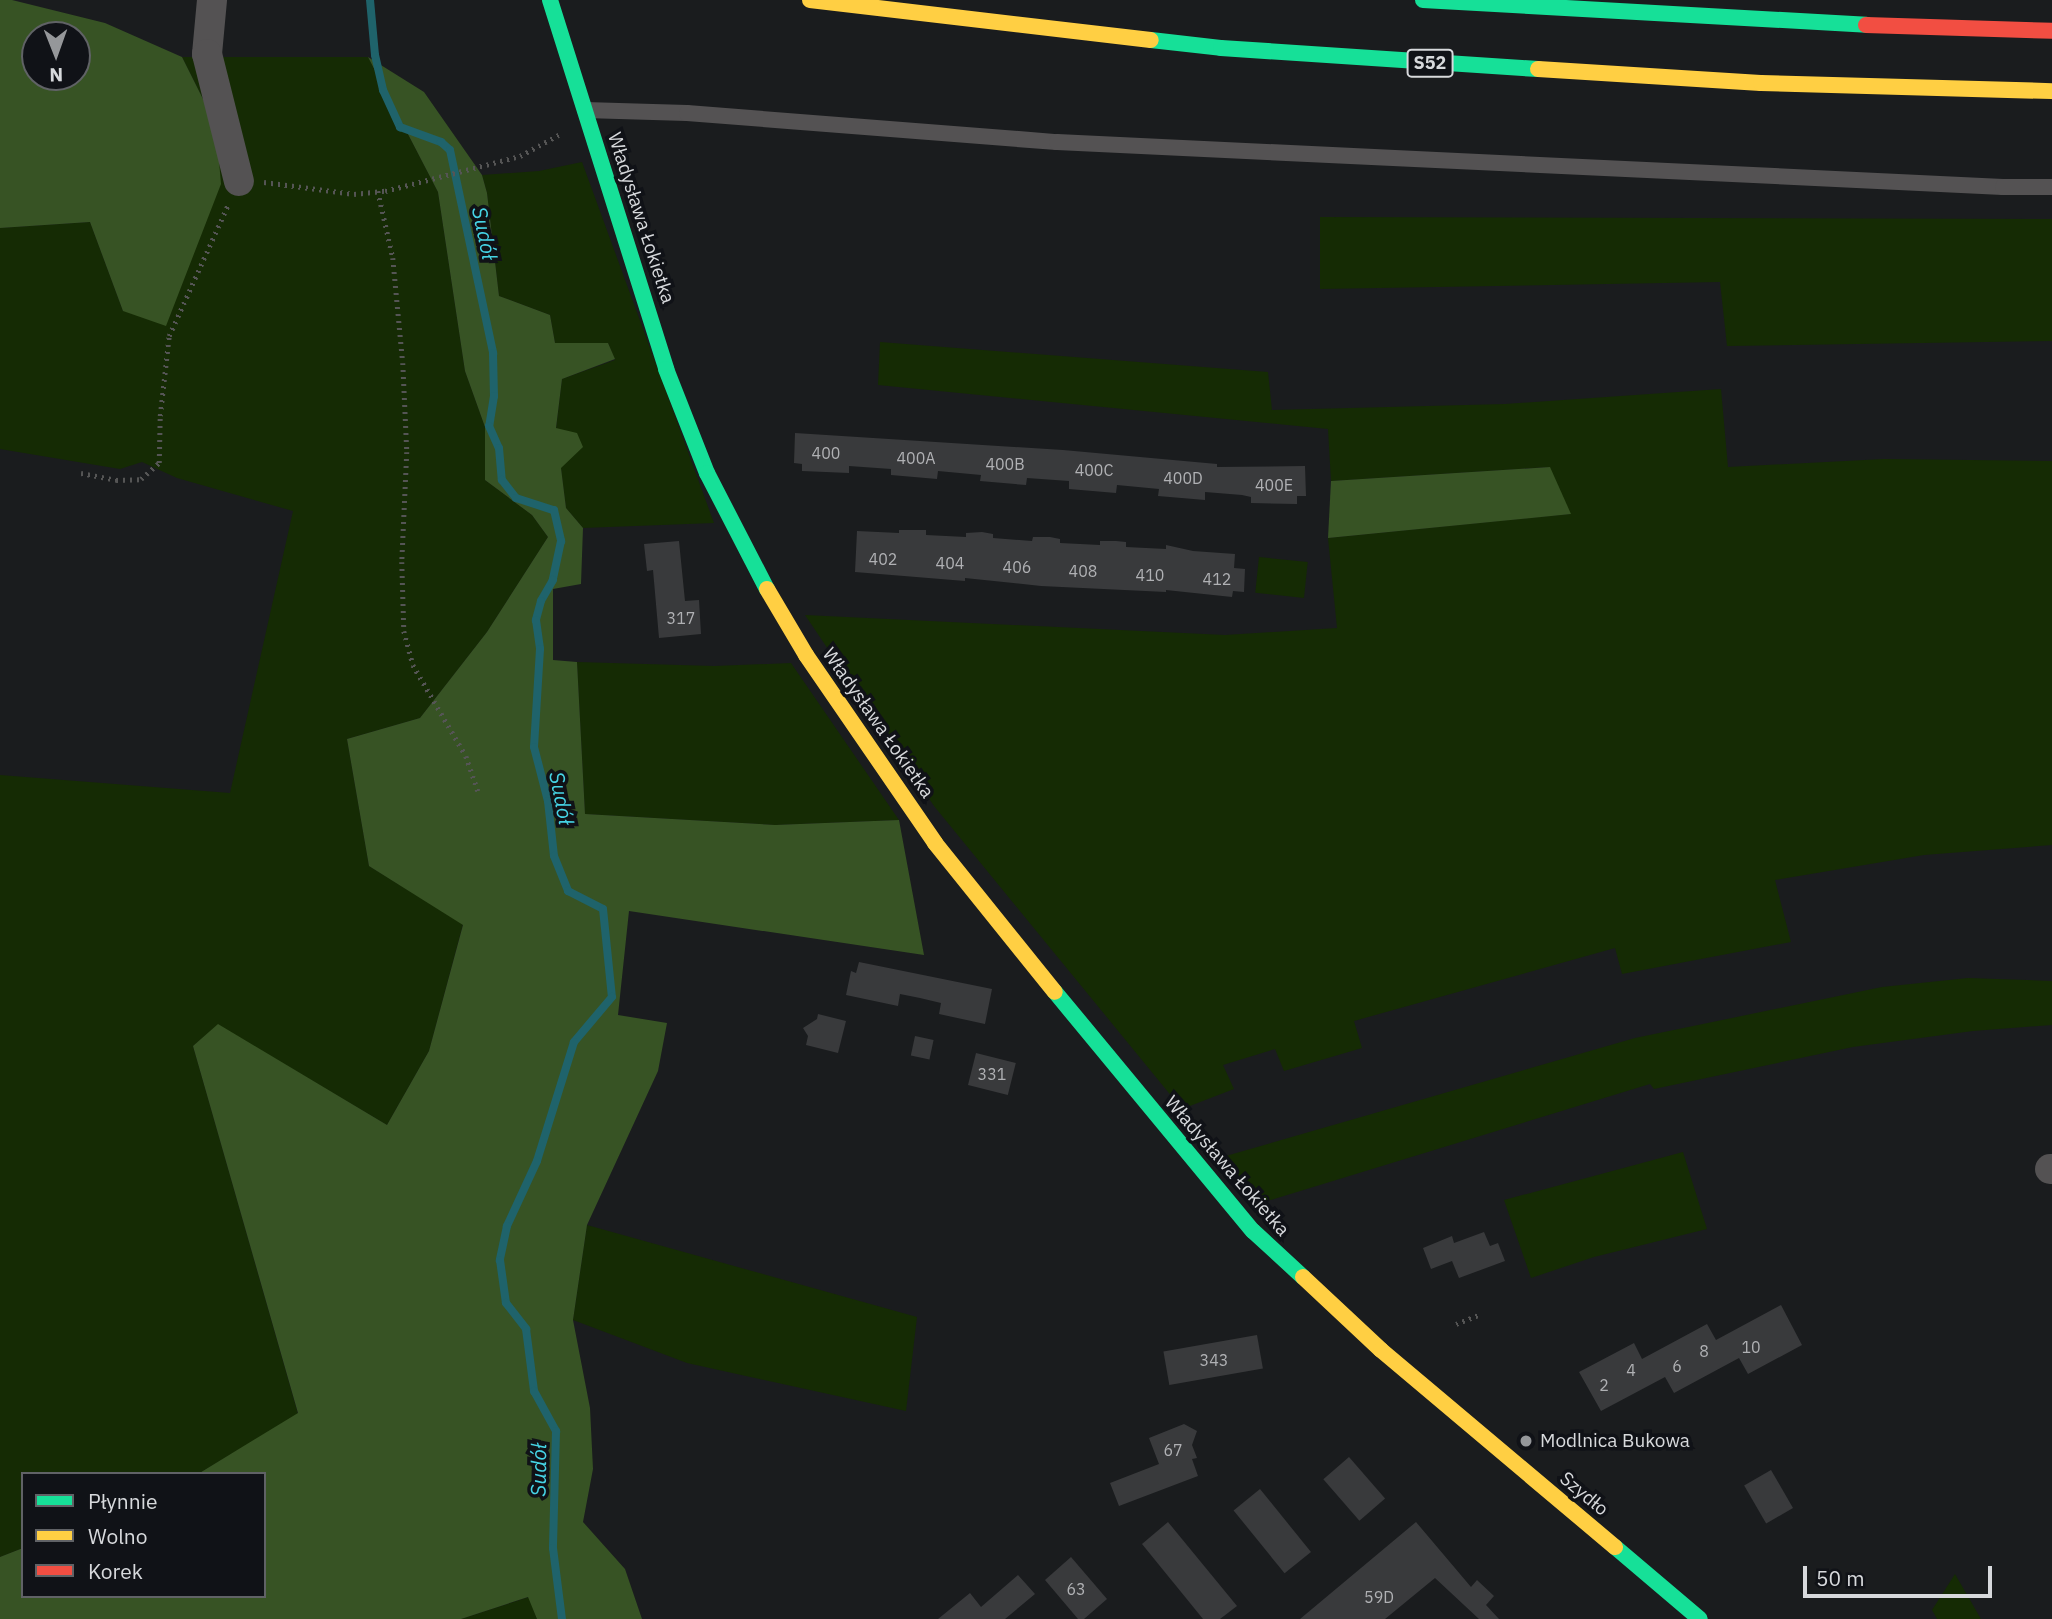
<!DOCTYPE html>
<html>
<head>
<meta charset="utf-8">
<style>
  body { margin:0 }
  #map { position:relative; width:2052px; height:1619px; overflow:hidden; background:#1a1c1e; font-family:"IBM Plex Sans",sans-serif }
  div>[style] { position:absolute }
  .green>* { inset:0; background:#152b04; transform-origin:0 0 }
  .forest>* { inset:0; background:#375324 }
  .stream>* { height:8px; margin:-4px; padding:0 4px; transform-origin:4px; border-radius:4px; background:#1f636b }
  .building>* { inset:0; background:#393a3c; transform-origin:0 0 }
  .path>* { height:4.5px; margin-top:-2.25px; transform-origin:0; background:repeating-linear-gradient(90deg,#555 0 2px,transparent 0 7px) }
  .lane>* { height:16px; margin:-8px; padding:0 8px; transform-origin:8px; border-radius:8px; background:#545253 }
  .street>* { height:30px; margin:-15px; padding:0 15px; transform-origin:15px; border-radius:15px; background:#545253 }
  .fast>* { height:16px; margin:-8px; padding:0 8px; transform-origin:8px; border-radius:8px; background:#16e098 }
  .slow>* { height:16px; margin:-8px; padding:0 8px; transform-origin:8px; border-radius:8px; background:#ffcf43 }
  .jam>* { height:16px; margin:-8px; padding:0 8px; transform-origin:8px; border-radius:8px; background:#f24e42 }
  .dots>* { width:19px; height:19px; translate:-50% -50%; box-sizing:border-box; border:4px solid #101217; border-radius:50% }
  span { translate:-50% -50%; white-space:nowrap; text-align:center; line-height:1.15; -webkit-text-stroke:7px #101217; paint-order:stroke }
  .number-label { font-size:16px; color:#b0b1b4 }
  .number-label span { -webkit-text-stroke-width:0 }
  .shield-label span { padding:2px 5px; background:#101217; border:2px solid; border-radius:5px; -webkit-text-stroke-width:0 }
  .shield-label { font-size:18px; color:#d7d9dc; font-weight:700 }
  .street-label { font-size:19px; color:#d7d9dc }
  .poi-label { font-size:19px; color:#d7d9dc }
  .left { translate:0 -50%; text-align:left }
  .water-label { font-size:21px; color:#46d4e5; font-style:italic }
  .legend { position:absolute; left:21px; top:1472px; width:245px; height:126px; box-sizing:border-box; background:#101217; border:2px solid #606266; margin:0; padding:9px 12px; list-style:none; font-size:21px; color:#d7d9dc }
  .legend li { display:flex; align-items:center; gap:14px; height:35px }
  .legend b { width:35px; border:2px solid #606266 }
  .north { position:absolute; left:21px; top:21px; width:70px; height:70px; box-sizing:border-box; background:#101217; border:2px solid #606266; border-radius:50%; rotate:179deg; font-size:19px; font-weight:700; line-height:28px; text-align:center; color:#d7d9dc }
  .north::after { content:''; display:block; margin:auto; width:24px; height:32px; background:#95979a; clip-path:polygon(50% 0,100% 100%,50% 72%,0 100%) }
  .scale { position:absolute; left:1803px; top:1566px; width:189px; height:32px; box-sizing:border-box; border:4px solid #d7d9dc; border-top:0; padding-left:9px; font-size:21px; line-height:24px; white-space:nowrap; color:#d7d9dc; -webkit-text-stroke:5px #101217; paint-order:stroke }
</style>
</head>
<body>
<div id="map">
  <div class="green">
    <i style="clip-path:polygon(182px 57px,368px 57px,438px 192px,465px 371px,485px 427px,485px 480px,532px 515px,548px 537px,487px 632px,420px 718px,347px 739px,369px 866px,463px 924px,429px 1051px,387px 1125px,218px 1025px,193px 1046px,298px 1414px,198px 1474px,23px 1474px,23px 1548px,0 1557px,0 775px,230px 793px,293px 511px,177px 478px,142px 462px,120px 469px,0 449px,0 228px,90px 222px,123px 311px,216px 125px)"></i>
    <i style="clip-path:polygon(582px 162px,714px 523px,583px 528px,566px 508px,556px 429px,562px 379px,615px 360px,608px 343px,555px 343px,550px 315px,499px 296px,487px 193px,482px 175px,539px 171px)"></i>
    <i style="clip-path:polygon(1320px 217px,2052px 219px,2052px 341px,1727px 346px,1720px 282px,1320px 289px)"></i>
    <i style="clip-path:polygon(880px 342px,1268px 372px,1272px 410px,1505px 404px,1721px 389px,1728px 467px,1884px 459px,2052px 461px,2052px 845px,1924px 855px,1775px 880px,1791px 942px,1622px 974px,1615px 948px,1354px 1021px,1362px 1048px,1284px 1071px,1275px 1049px,1223px 1065px,1234px 1089px,1182px 1109px,934px 806px,805px 615px,1225px 635px,1337px 628px,1328px 538px,1570px 514px,1549px 467px,1331px 481px,1328px 429px,878px 385px)"></i>
    <i style="left:1259px;top:557px;width:49px;height:36px;rotate:6deg"></i>
    <i style="clip-path:polygon(577px 662px,714px 666px,791px 663px,899px 820px,775px 825px,585px 814px)"></i>
    <i style="clip-path:polygon(1968px 978px,2052px 981px,2052px 1025px,1973px 1031px,1853px 1047px,1654px 1089px,1650px 1084px,1251px 1206px,1219px 1158px,1635px 1038px,1882px 987px)"></i>
    <i style="clip-path:polygon(1683px 1152px,1707px 1229px,1594px 1257px,1531px 1278px,1504px 1200px)"></i>
    <i style="clip-path:polygon(587px 1225px,917px 1317px,906px 1411px,687px 1363px,573px 1320px)"></i>
    <i style="clip-path:polygon(1955px 1574px,1981px 1619px,1937px 1619px,1932px 1610px)"></i>
    <i style="clip-path:polygon(529px 1597px,537px 1619px,461px 1619px)"></i>
  </div>
  <div class="forest">
    <i style="clip-path:polygon(evenodd,0 0,12px 0,105px 23px,182px 57px,216px 125px,221px 184px,166px 326px,123px 311px,90px 222px,0 228px,0 0,35px 35px,77px 35px,77px 77px,35px 77px,35px 35px)"></i>
    <i style="clip-path:polygon(368px 57px,424px 92px,482px 175px,487px 193px,499px 296px,550px 315px,555px 343px,608px 343px,615px 359px,562px 379px,556px 428px,577px 433px,583px 447px,561px 468px,566px 508px,583px 528px,581px 584px,553px 589px,553px 660px,577px 662px,585px 814px,775px 825px,899px 820px,924px 955px,629px 911px,618px 1015px,667px 1023px,658px 1071px,587px 1225px,573px 1320px,590px 1408px,593px 1469px,583px 1522px,625px 1569px,642px 1619px,537px 1619px,528px 1597px,461px 1619px,0 1619px,0 1557px,23px 1548px,23px 1596px,264px 1596px,264px 1474px,198px 1474px,298px 1413px,193px 1046px,218px 1024px,387px 1125px,429px 1051px,463px 925px,369px 866px,347px 739px,420px 718px,487px 632px,548px 537px,532px 515px,485px 480px,485px 427px,465px 371px,438px 192px)"></i>
    <i style="clip-path:polygon(1550px 467px,1571px 514px,1328px 538px,1331px 481px)"></i>
  </div>
  <div class="stream">
    <i style="left:370px;top:0;width:55px;rotate:84.8deg"></i>
    <i style="left:375px;top:55px;width:36px;rotate:77deg"></i>
    <i style="left:383px;top:90px;width:41px;rotate:65.3deg"></i>
    <i style="left:400px;top:127px;width:44px;rotate:20.1deg"></i>
    <i style="left:441px;top:142px;width:12px;rotate:42deg"></i>
    <i style="left:450px;top:150px;width:208px;rotate:78deg"></i>
    <i style="left:493px;top:353px;width:43px;rotate:88.7deg"></i>
    <i style="left:494px;top:396px;width:30px;rotate:99deg"></i>
    <i style="left:489px;top:426px;width:24px;rotate:66deg"></i>
    <i style="left:499px;top:448px;width:32px;rotate:85deg"></i>
    <i style="left:502px;top:480px;width:23px;rotate:52deg"></i>
    <i style="left:516px;top:498px;width:40px;rotate:18deg"></i>
    <i style="left:554px;top:510px;width:32px;rotate:77deg"></i>
    <i style="left:561px;top:541px;width:40px;rotate:102deg"></i>
    <i style="left:553px;top:580px;width:24px;rotate:120deg"></i>
    <i style="left:541px;top:601px;width:20px;rotate:105deg"></i>
    <i style="left:536px;top:620px;width:29px;rotate:82deg"></i>
    <i style="left:540px;top:649px;width:98px;rotate:93.5deg"></i>
    <i style="left:534px;top:747px;width:56px;rotate:75.5deg"></i>
    <i style="left:548px;top:801px;width:55px;rotate:83.8deg"></i>
    <i style="left:554px;top:856px;width:38px;rotate:68deg"></i>
    <i style="left:568px;top:891px;width:39px;rotate:27deg"></i>
    <i style="left:603px;top:909px;width:88px;rotate:84.2deg"></i>
    <i style="left:612px;top:997px;width:59px;rotate:130.2deg"></i>
    <i style="left:574px;top:1042px;width:125px;rotate:107.3deg"></i>
    <i style="left:537px;top:1161px;width:72px;rotate:114.8deg"></i>
    <i style="left:507px;top:1226px;width:35px;rotate:102deg"></i>
    <i style="left:500px;top:1260px;width:43px;rotate:82.1deg"></i>
    <i style="left:506px;top:1303px;width:33px;rotate:52deg"></i>
    <i style="left:526px;top:1329px;width:63px;rotate:82.6deg"></i>
    <i style="left:534px;top:1391px;width:46px;rotate:61.2deg"></i>
    <i style="left:556px;top:1431px;width:117px;rotate:91.5deg"></i>
    <i style="left:553px;top:1548px;width:72px;rotate:82.8deg"></i>
  </div>
  <div class="building">
    <i style="clip-path:polygon(795px 433px,1063px 450px,1217px 464px,1217px 467px,1305px 466px,1306px 496px,1297px 496px,1297px 504px,1251px 503px,1251px 497px,1242px 495px,1205px 492px,1205px 500px,1158px 496px,1159px 489px,1117px 485px,1116px 493px,1069px 489px,1069px 481px,1027px 478px,1026px 485px,980px 481px,981px 475px,938px 471px,937px 479px,891px 475px,891px 469px,849px 466px,849px 473px,802px 471px,802px 464px,794px 463px)"></i>
    <i style="clip-path:polygon(899px 530px,926px 530px,926px 535px,966px 537px,966px 533px,982px 532px,993px 534px,993px 538px,1032px 541px,1033px 537px,1050px 537px,1060px 539px,1060px 543px,1100px 545px,1100px 541px,1116px 541px,1126px 542px,1126px 547px,1166px 549px,1166px 545px,1193px 551px,1235px 554px,1234px 568px,1245px 569px,1244px 592px,1233px 591px,1232px 597px,1166px 590px,1166px 592px,1041px 586px,965px 578px,965px 581px,855px 572px,857px 531px,899px 533px)"></i>
    <i style="clip-path:polygon(679px 541px,685px 601px,699px 600px,701px 634px,659px 638px,653px 570px,647px 571px,644px 544px)"></i>
    <i style="clip-path:polygon(859px 962px,992px 989px,985px 1024px,939px 1014px,941px 1003px,920px 998px,900px 994px,898px 1006px,846px 995px,851px 971px,856px 973px)"></i>
    <i style="clip-path:polygon(818px 1014px,846px 1021px,838px 1053px,806px 1045px,808px 1036px,803px 1028px,817px 1019px)"></i>
    <i style="left:915px;top:1036px;width:19px;height:20px;rotate:12deg"></i>
    <i style="left:976px;top:1053px;width:41px;height:33px;rotate:14deg"></i>
    <i style="clip-path:polygon(1484px 1232px,1490px 1246px,1498px 1243px,1505px 1261px,1459px 1278px,1452px 1261px,1431px 1269px,1423px 1248px,1452px 1236px,1454px 1243px)"></i>
    <i style="clip-path:polygon(1781px 1305px,1802px 1345px,1748px 1374px,1739px 1358px,1674px 1393px,1665px 1377px,1601px 1411px,1579px 1372px,1634px 1343px,1642px 1359px,1707px 1324px,1716px 1340px)"></i>
    <i style="left:1257px;top:1335px;width:34px;height:95px;rotate:80deg"></i>
    <i style="clip-path:polygon(1184px 1424px,1197px 1431px,1192px 1445px,1197px 1458px,1192px 1459px,1198px 1476px,1119px 1506px,1110px 1483px,1159px 1464px,1149px 1438px)"></i>
    <i style="left:1349px;top:1457px;width:55px;height:34px;rotate:49deg"></i>
    <i style="left:1771px;top:1470px;width:44px;height:31px;rotate:60deg"></i>
    <i style="left:1260px;top:1489px;width:81px;height:34px;rotate:51deg"></i>
    <i style="clip-path:polygon(1168px 1522px,1237px 1606px,1220px 1619px,1203px 1619px,1142px 1544px)"></i>
    <i style="clip-path:polygon(1416px 1522px,1471px 1587px,1477px 1580px,1494px 1596px,1486px 1605px,1499px 1619px,1479px 1619px,1435px 1578px,1385px 1619px,1300px 1619px)"></i>
    <i style="clip-path:polygon(1071px 1557px,1107px 1599px,1084px 1619px,1078px 1619px,1045px 1580px)"></i>
    <i style="clip-path:polygon(1018px 1575px,1035px 1594px,1005px 1619px,938px 1619px,970px 1593px,981px 1607px)"></i>
  </div>
  <div class="path">
    <i style="left:264px;top:182px;width:91px;rotate:7.6deg"></i>
    <i style="left:354px;top:194px;width:31px;rotate:-6deg"></i>
    <i style="left:385px;top:191px;width:139px;rotate:-14.5deg"></i>
    <i style="left:520px;top:156px;width:48px;rotate:-28.7deg"></i>
    <i style="left:378px;top:191px;width:69px;rotate:77.4deg"></i>
    <i style="left:393px;top:258px;width:105px;rotate:84.6deg"></i>
    <i style="left:403px;top:363px;width:89px;rotate:87.4deg"></i>
    <i style="left:407px;top:452px;width:110px;rotate:92.6deg"></i>
    <i style="left:402px;top:562px;width:69px;rotate:88.3deg"></i>
    <i style="left:404px;top:631px;width:35px;rotate:75deg"></i>
    <i style="left:413px;top:665px;width:105px;rotate:59.8deg"></i>
    <i style="left:466px;top:756px;width:37px;rotate:71deg"></i>
    <i style="left:81px;top:473px;width:36px;rotate:11deg"></i>
    <i style="left:116px;top:480px;width:25px;rotate:-2deg"></i>
    <i style="left:141px;top:479px;width:24px;rotate:-42deg"></i>
    <i style="left:159px;top:463px;width:47px;rotate:-88.8deg"></i>
    <i style="left:160px;top:416px;width:81px;rotate:-83.6deg"></i>
    <i style="left:169px;top:336px;width:144px;rotate:-65.8deg"></i>
    <i style="left:1456px;top:1324px;width:27px;rotate:-22deg"></i>
  </div>
  <div class="lane">
    <i style="left:585px;top:110px;width:102px;rotate:1.7deg"></i>
    <i style="left:687px;top:113px;width:371px;rotate:4.5deg"></i>
    <i style="left:1057px;top:142px;width:947px;rotate:2.72deg"></i>
    <i style="left:2003px;top:187px;width:49px"></i>
  </div>
  <div class="street">
    <i style="left:212px;top:0;width:54px;rotate:95.3deg"></i>
    <i style="left:207px;top:54px;width:131px;rotate:75.9deg"></i>
    <i style="left:2050px;top:1169px;width:2px"></i>
  </div>
  <div class="fast">
    <i style="left:550px;top:0;width:387px;rotate:72.5deg"></i>
    <i style="left:666px;top:369px;width:112px;rotate:68.5deg"></i>
    <i style="left:707px;top:473px;width:131px;rotate:62.7deg"></i>
    <i style="left:1423px;top:0;width:444px;rotate:3.2deg"></i>
    <i style="left:1151px;top:40px;width:70px;rotate:6.5deg"></i>
    <i style="left:1221px;top:48px;width:318px;rotate:3.8deg"></i>
    <i style="left:1055px;top:992px;width:310px;rotate:50.4deg"></i>
    <i style="left:1253px;top:1231px;width:68px;rotate:42.6deg"></i>
    <i style="left:1615px;top:1547px;width:111px;rotate:40.3deg"></i>
  </div>
  <div class="slow">
    <i style="left:810px;top:0;width:343px;rotate:6.7deg"></i>
    <i style="left:1538px;top:69px;width:223px;rotate:3.6deg"></i>
    <i style="left:1761px;top:83px;width:291px;rotate:1.6deg"></i>
    <i style="left:767px;top:589px;width:77px;rotate:59.4deg"></i>
    <i style="left:806px;top:655px;width:228px;rotate:55.5deg"></i>
    <i style="left:935px;top:843px;width:191px;rotate:51.2deg"></i>
    <i style="left:1303px;top:1277px;width:107px;rotate:43.1deg"></i>
    <i style="left:1381px;top:1350px;width:306px;rotate:40.1deg"></i>
  </div>
  <div class="jam">
    <i style="left:1866px;top:25px;width:186px;rotate:1.8deg"></i>
  </div>
  <div class="dots">
    <i style="left:1526px;top:1441px;background:#95979a"></i>
  </div>
  <div class="number-label">
    <span style="left:826px;top:453px">400</span>
    <span style="left:916px;top:458px">400A</span>
    <span style="left:1005px;top:464px">400B</span>
    <span style="left:1094px;top:470px">400C</span>
    <span style="left:1183px;top:478px">400D</span>
    <span style="left:1274px;top:485px">400E</span>
    <span style="left:883px;top:559px">402</span>
    <span style="left:950px;top:563px">404</span>
    <span style="left:1017px;top:567px">406</span>
    <span style="left:1083px;top:571px">408</span>
    <span style="left:1150px;top:575px">410</span>
    <span style="left:1217px;top:579px">412</span>
    <span style="left:681px;top:618px">317</span>
    <span style="left:992px;top:1074px">331</span>
    <span style="left:1751px;top:1347px">10</span>
    <span style="left:1704px;top:1351px">8</span>
    <span style="left:1214px;top:1360px">343</span>
    <span style="left:1677px;top:1366px">6</span>
    <span style="left:1631px;top:1370px">4</span>
    <span style="left:1604px;top:1385px">2</span>
    <span style="left:1173px;top:1450px">67</span>
    <span style="left:1076px;top:1589px">63</span>
    <span style="left:1379px;top:1597px">59D</span>
  </div>
  <div class="shield-label">
    <span style="left:1430px;top:63px">S52</span>
  </div>
  <div class="street-label">
    <span style="left:641px;top:218px;rotate:72deg">Władysława Łokietka</span>
    <span style="left:878px;top:723px;rotate:55deg">Władysława Łokietka</span>
    <span style="left:1227px;top:1166px;rotate:49deg">Władysława Łokietka</span>
    <span style="left:1584px;top:1494px;rotate:40deg">Szydło</span>
  </div>
  <div class="poi-label">
    <span class="left" style="left:1540px;top:1441px">Modlnica Bukowa</span>
  </div>
  <div class="water-label">
    <span style="left:485px;top:233px;rotate:78deg">Sudół</span>
    <span style="left:562px;top:798px;rotate:79deg">Sudół</span>
    <span style="left:538px;top:1470px;rotate:-89deg">Sudół</span>
  </div>
  <ul class="legend">
  <li><b style="height:9px;background:#16e098"></b>Płynnie</li>
  <li><b style="height:9px;background:#ffcf43"></b>Wolno</li>
  <li><b style="height:9px;background:#f24e42"></b>Korek</li>
  </ul>
  <div class="north">N</div>
  <div class="scale">50 m</div>
</div>
</body>
</html>
